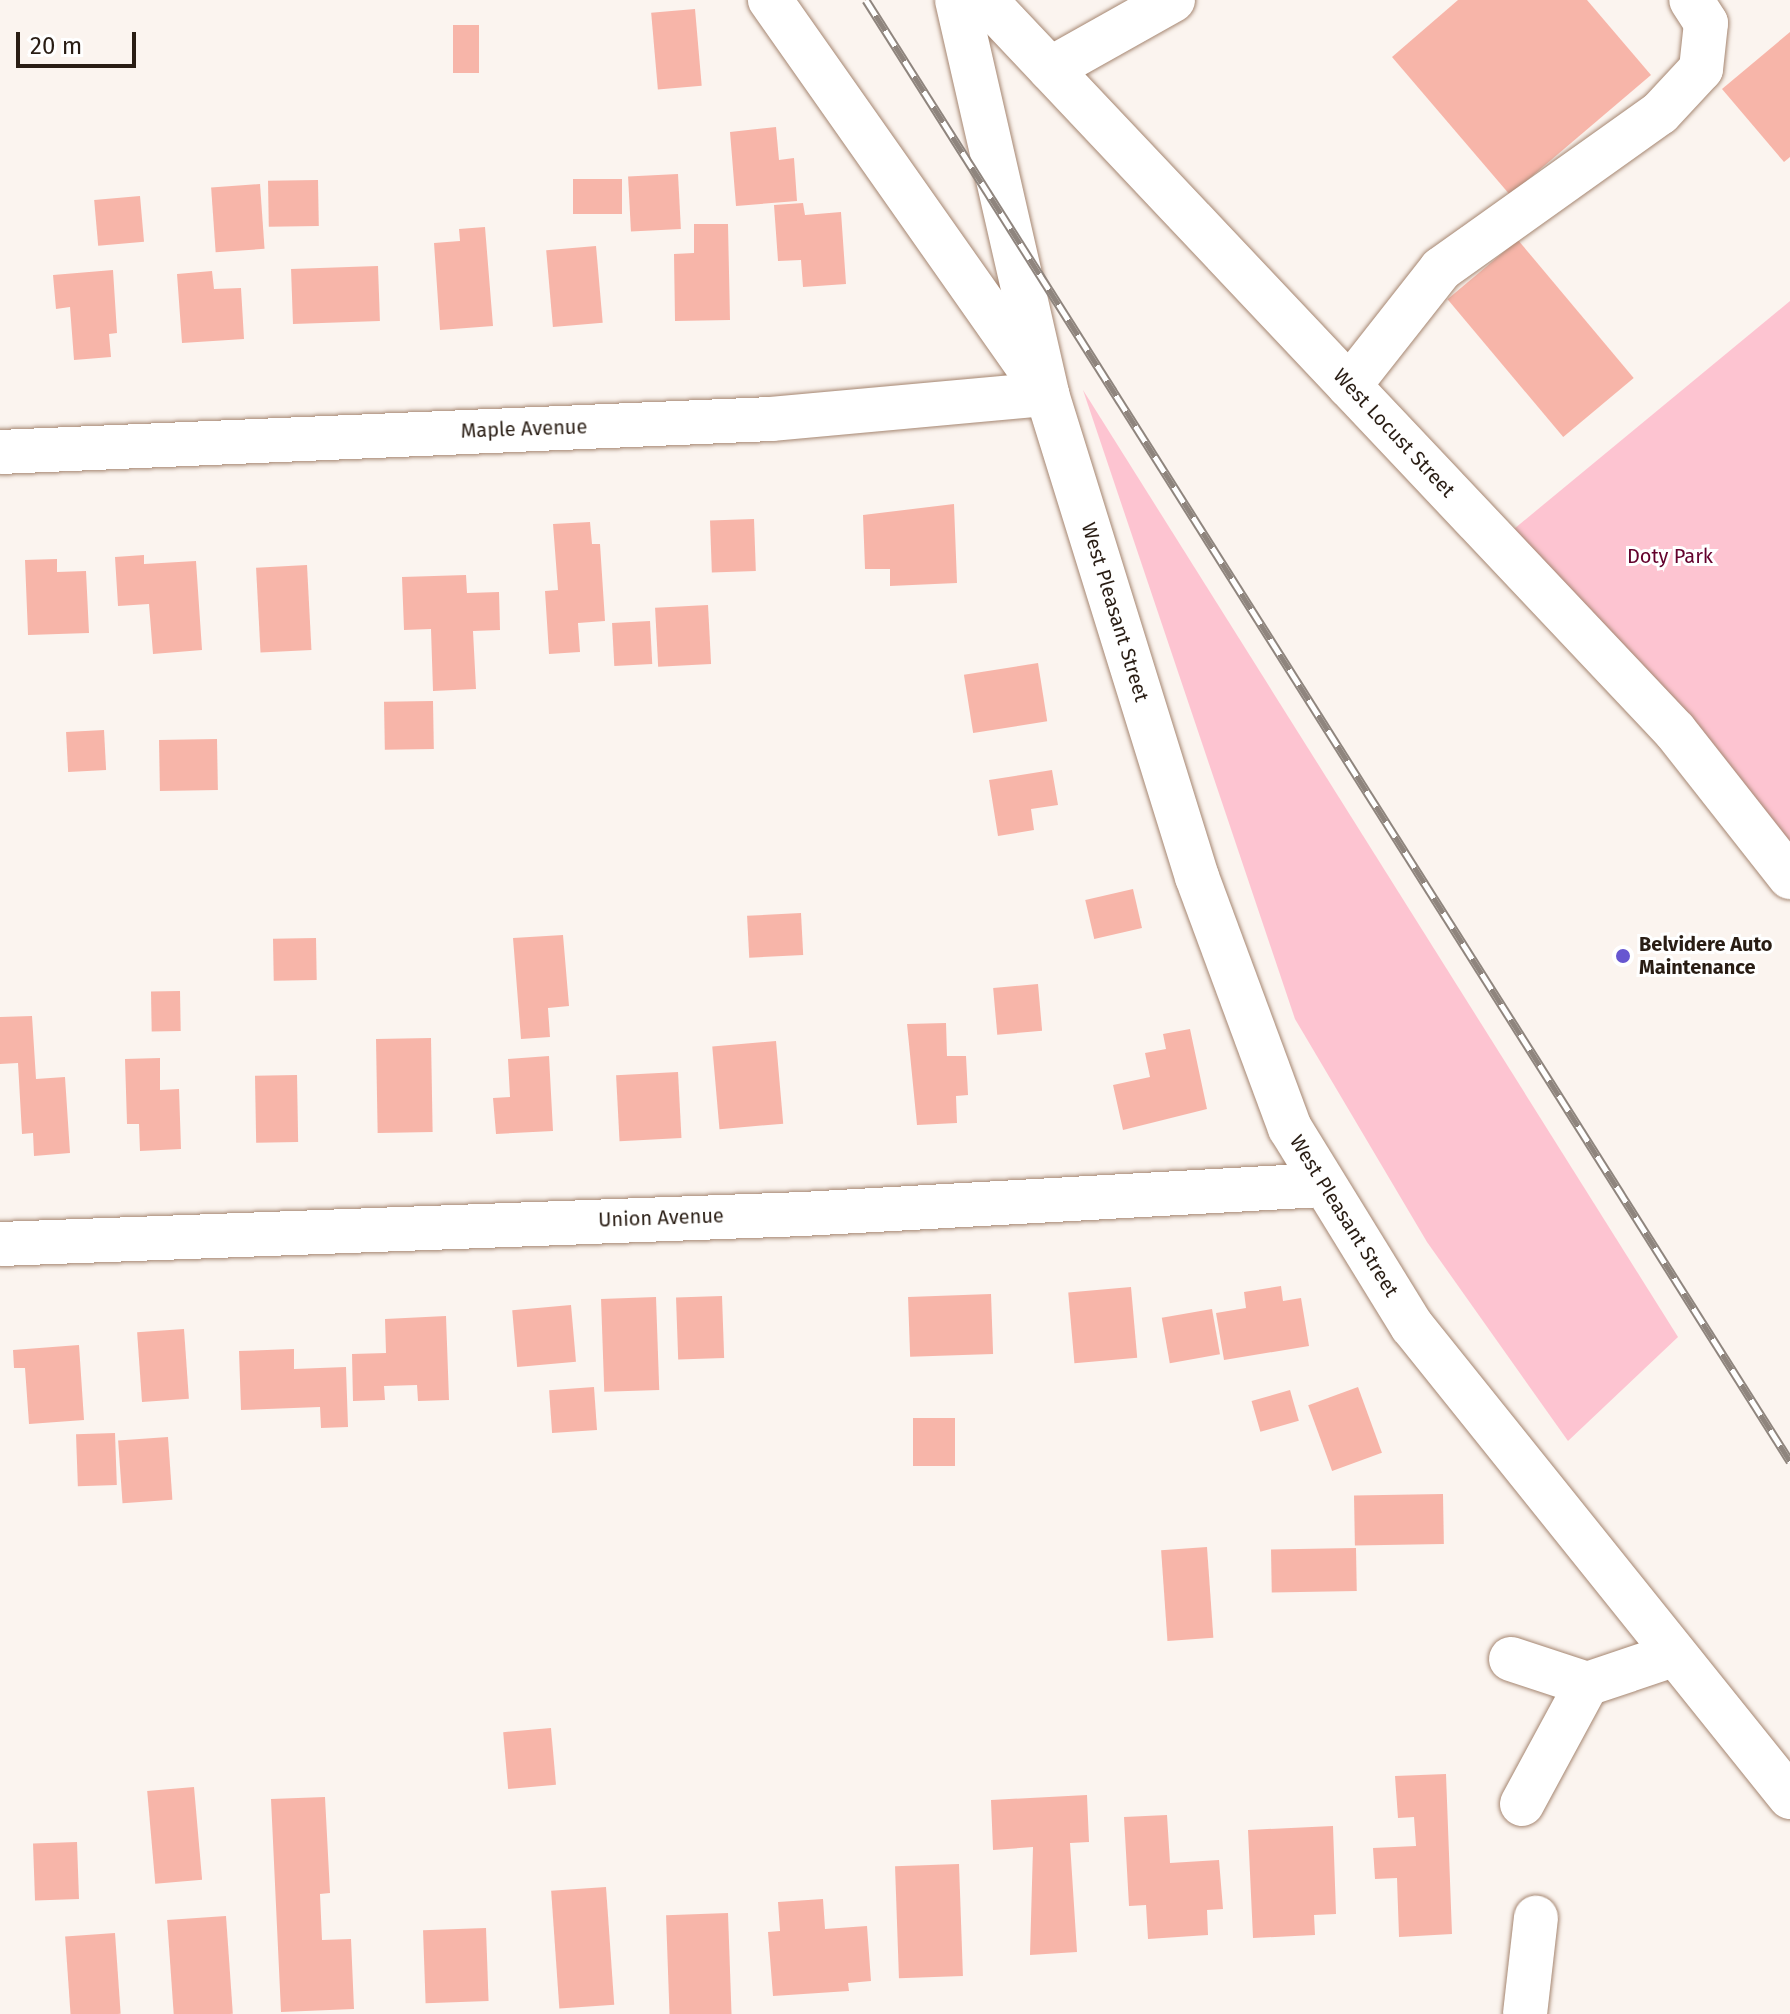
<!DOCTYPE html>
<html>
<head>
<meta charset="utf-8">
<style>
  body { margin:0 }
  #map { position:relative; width:1790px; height:2014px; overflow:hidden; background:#fbf4ef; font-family:"Fira Sans",sans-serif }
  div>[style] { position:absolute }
  .green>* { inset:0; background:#fdc4d1 }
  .building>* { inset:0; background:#f7b5a9; transform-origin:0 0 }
  .roads { filter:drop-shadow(0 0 2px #a58671) drop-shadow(0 0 2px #a58671) }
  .minor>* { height:44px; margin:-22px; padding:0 22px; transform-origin:22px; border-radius:22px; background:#fff }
  .rail>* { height:9px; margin-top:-4.5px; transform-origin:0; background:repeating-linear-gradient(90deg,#fff 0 18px,#8f857e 0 36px); box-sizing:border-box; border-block:2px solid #8f857e }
  .dots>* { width:22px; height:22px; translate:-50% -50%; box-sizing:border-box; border:4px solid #fff; border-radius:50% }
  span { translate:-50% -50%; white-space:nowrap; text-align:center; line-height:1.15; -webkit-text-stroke:6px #fff; paint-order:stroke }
  .street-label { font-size:20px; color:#291d14 }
  .park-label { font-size:20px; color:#63012c }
  .poi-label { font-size:20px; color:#291d14; font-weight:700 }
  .left { translate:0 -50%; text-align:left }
  .scale { position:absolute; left:16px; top:32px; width:120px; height:36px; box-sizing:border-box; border:4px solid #291d14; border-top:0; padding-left:10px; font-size:24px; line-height:28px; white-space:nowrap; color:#291d14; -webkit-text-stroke:6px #fff; paint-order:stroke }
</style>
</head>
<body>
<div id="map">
  <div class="green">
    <i style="clip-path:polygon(1790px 301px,1790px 855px,1497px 543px)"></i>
    <i style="clip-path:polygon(1083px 390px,1678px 1337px,1568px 1441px,1427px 1242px,1295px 1019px)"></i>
  </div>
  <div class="building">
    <i style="clip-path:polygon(1458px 0,1587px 0,1651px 75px,1510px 195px,1392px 57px)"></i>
    <i style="left:695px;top:9px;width:77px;height:44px;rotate:85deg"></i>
    <i style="left:453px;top:25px;width:26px;height:48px"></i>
    <i style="clip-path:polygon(1790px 32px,1790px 157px,1784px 162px,1722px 89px)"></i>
    <i style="clip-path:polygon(776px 127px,779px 160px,794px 158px,797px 201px,736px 206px,730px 132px)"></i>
    <i style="left:678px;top:174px;width:55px;height:50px;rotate:87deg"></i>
    <i style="left:573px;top:179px;width:49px;height:35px"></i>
    <i style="left:318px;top:180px;width:46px;height:50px;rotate:89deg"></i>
    <i style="left:260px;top:184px;width:65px;height:49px;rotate:86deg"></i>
    <i style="left:140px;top:196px;width:46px;height:46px;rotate:85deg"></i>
    <i style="clip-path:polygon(803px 203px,805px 215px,841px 212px,846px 284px,803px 287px,801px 260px,778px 261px,774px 205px)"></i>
    <i style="clip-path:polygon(694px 224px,728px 224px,730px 320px,675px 321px,674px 254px,694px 253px)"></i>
    <i style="clip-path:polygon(485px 227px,493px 326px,440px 330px,434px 243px,460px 241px,459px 229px)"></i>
    <i style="left:1518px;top:240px;width:180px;height:92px;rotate:50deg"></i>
    <i style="left:596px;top:246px;width:77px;height:50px;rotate:85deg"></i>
    <i style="left:378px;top:266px;width:55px;height:87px;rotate:88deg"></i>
    <i style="clip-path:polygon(113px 270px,117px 333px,109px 334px,111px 357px,74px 360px,70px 307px,56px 309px,53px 275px)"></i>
    <i style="clip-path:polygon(212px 271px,214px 289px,241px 288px,244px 339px,182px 343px,177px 274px)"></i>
    <i style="clip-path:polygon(954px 504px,957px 583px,890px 586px,890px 569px,865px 569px,863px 515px)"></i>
    <i style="left:754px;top:519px;width:52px;height:44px;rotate:88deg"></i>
    <i style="clip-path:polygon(590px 522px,592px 544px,600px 544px,605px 621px,578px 623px,580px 652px,549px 654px,545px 591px,558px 590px,553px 524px)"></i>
    <i style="clip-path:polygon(144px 555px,144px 564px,196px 561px,202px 650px,153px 654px,149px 604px,118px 606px,115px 557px)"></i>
    <i style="clip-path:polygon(57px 559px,57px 572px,86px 571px,89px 633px,28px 635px,25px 560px)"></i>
    <i style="left:307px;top:565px;width:85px;height:51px;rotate:87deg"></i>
    <i style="clip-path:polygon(466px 575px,467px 593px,499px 592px,500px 630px,473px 631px,476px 689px,433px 691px,431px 629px,404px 630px,402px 577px)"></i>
    <i style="left:708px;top:605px;width:59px;height:53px;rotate:87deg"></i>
    <i style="left:650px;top:621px;width:43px;height:38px;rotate:87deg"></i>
    <i style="left:1038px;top:663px;width:59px;height:75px;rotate:81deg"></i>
    <i style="left:433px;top:701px;width:48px;height:49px;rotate:89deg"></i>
    <i style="left:104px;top:730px;width:40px;height:38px;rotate:87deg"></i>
    <i style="left:217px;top:739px;width:51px;height:58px;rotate:89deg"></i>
    <i style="clip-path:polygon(1052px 770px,1058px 805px,1031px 809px,1034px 830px,998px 836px,989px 780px)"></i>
    <i style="left:1133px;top:889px;width:40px;height:49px;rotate:77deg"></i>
    <i style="left:801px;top:913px;width:42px;height:54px;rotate:87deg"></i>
    <i style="clip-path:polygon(563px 935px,569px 1006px,548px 1008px,550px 1037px,521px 1039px,513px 938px)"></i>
    <i style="left:316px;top:938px;width:42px;height:43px;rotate:89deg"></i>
    <i style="left:1038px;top:984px;width:47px;height:45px;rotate:85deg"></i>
    <i style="left:180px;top:991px;width:40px;height:29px;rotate:89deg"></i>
    <i style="clip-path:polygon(32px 1016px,36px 1079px,65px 1077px,70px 1153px,34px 1156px,33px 1133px,22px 1134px,18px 1063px,0 1064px,0 1017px)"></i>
    <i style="clip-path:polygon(946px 1023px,947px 1056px,966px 1056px,968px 1095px,956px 1096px,957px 1123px,917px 1125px,907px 1024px)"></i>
    <i style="clip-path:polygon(1190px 1029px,1207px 1109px,1123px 1130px,1113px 1085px,1150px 1077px,1145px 1053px,1166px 1049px,1163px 1034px)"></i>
    <i style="left:431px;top:1038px;width:94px;height:55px;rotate:89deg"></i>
    <i style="left:776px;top:1041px;width:83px;height:64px;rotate:85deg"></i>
    <i style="clip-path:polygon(549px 1056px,553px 1131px,496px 1134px,493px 1098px,510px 1097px,508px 1059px)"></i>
    <i style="clip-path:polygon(160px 1058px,160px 1090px,179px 1089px,181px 1149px,140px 1151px,139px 1124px,127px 1124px,125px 1059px)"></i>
    <i style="left:678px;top:1072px;width:66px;height:62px;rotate:87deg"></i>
    <i style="left:297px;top:1075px;width:67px;height:42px;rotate:89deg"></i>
    <i style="clip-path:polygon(1281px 1286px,1283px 1301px,1301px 1298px,1309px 1346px,1224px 1360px,1216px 1313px,1246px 1308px,1244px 1292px)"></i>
    <i style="left:1131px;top:1287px;width:71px;height:63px;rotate:85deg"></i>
    <i style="left:991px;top:1294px;width:60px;height:83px;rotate:88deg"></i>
    <i style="left:722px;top:1296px;width:62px;height:46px;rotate:88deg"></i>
    <i style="left:656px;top:1297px;width:93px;height:55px;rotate:88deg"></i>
    <i style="left:571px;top:1305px;width:57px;height:59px;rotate:85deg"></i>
    <i style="left:1212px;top:1309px;width:46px;height:51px;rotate:80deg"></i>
    <i style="clip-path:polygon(446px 1316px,449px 1400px,418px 1401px,417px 1385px,384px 1386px,385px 1400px,353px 1401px,352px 1354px,386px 1353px,385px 1319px)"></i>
    <i style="left:184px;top:1329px;width:70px;height:47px;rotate:86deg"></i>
    <i style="clip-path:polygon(79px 1345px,84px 1420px,29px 1424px,25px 1368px,14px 1368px,13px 1350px)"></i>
    <i style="clip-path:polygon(294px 1349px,294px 1369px,346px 1367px,348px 1427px,321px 1428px,320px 1407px,241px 1410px,239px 1351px)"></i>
    <i style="left:594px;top:1387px;width:43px;height:45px;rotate:86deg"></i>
    <i style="left:1358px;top:1387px;width:70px;height:53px;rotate:70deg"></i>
    <i style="left:1290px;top:1390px;width:32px;height:40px;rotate:74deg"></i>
    <i style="left:913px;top:1418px;width:42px;height:48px"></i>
    <i style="left:115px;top:1433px;width:52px;height:39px;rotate:88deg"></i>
    <i style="left:168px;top:1437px;width:63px;height:50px;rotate:86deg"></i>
    <i style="left:1443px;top:1494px;width:50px;height:89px;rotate:89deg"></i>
    <i style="left:1207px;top:1547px;width:91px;height:46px;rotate:86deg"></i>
    <i style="left:1356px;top:1548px;width:43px;height:85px;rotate:89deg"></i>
    <i style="left:551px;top:1728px;width:57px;height:48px;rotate:85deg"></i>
    <i style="clip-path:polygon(1446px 1774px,1452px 1934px,1399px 1937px,1397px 1878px,1375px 1879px,1373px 1848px,1416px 1846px,1414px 1817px,1398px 1818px,1395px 1776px)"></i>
    <i style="left:194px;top:1787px;width:93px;height:47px;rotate:85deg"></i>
    <i style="clip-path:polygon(1087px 1795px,1089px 1842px,1070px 1843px,1077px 1952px,1030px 1955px,1033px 1847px,993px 1850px,991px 1800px)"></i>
    <i style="clip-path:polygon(325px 1797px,330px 1893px,320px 1894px,322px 1940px,351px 1939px,354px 2009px,281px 2012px,271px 1799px)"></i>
    <i style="clip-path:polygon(1167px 1815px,1170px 1863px,1219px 1860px,1223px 1909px,1207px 1910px,1208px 1935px,1148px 1939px,1146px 1905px,1129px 1906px,1124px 1817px)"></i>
    <i style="clip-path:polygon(1333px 1826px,1336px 1914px,1314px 1915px,1315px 1935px,1253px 1938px,1248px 1830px)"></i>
    <i style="left:77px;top:1842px;width:57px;height:44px;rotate:88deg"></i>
    <i style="left:959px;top:1864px;width:112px;height:64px;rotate:88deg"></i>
    <i style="left:606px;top:1887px;width:118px;height:55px;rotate:86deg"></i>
    <i style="clip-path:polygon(823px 1899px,825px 1929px,867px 1926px,871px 1981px,848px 1983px,849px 1991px,773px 1996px,768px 1932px,780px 1931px,778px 1902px)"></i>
    <i style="left:728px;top:1913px;width:101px;height:62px;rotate:88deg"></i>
    <i style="left:226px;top:1916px;width:98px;height:59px;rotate:86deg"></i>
    <i style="left:486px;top:1928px;width:73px;height:63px;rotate:88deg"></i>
    <i style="left:115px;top:1933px;width:81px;height:50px;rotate:86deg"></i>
  </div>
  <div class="roads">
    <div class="minor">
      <i style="left:957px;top:0;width:404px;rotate:77.1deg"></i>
      <i style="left:1047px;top:394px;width:506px;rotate:72.75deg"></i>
      <i style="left:1197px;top:877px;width:268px;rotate:69.7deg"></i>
      <i style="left:1290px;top:1128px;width:233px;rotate:58.4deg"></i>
      <i style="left:1412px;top:1326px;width:604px;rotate:51.25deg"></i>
      <i style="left:985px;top:0;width:1005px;rotate:46.65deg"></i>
      <i style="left:1675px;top:731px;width:186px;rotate:51.8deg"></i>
      <i style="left:1050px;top:69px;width:141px;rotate:-29.3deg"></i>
      <i style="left:1349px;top:386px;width:149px;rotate:-51.8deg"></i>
      <i style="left:1441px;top:269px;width:269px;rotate:-35.5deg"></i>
      <i style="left:1660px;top:113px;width:60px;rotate:-47deg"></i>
      <i style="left:1701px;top:69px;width:46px;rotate:-83.8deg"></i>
      <i style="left:1706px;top:23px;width:27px;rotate:-123deg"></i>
      <i style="left:0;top:452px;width:772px;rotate:-2.45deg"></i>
      <i style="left:771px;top:419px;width:277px;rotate:-5.2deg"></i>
      <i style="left:1047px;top:394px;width:482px;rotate:-125.1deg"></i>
      <i style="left:0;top:1244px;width:804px;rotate:-2.14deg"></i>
      <i style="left:803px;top:1214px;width:519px;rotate:-3.2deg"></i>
      <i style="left:1511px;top:1659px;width:80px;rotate:18.2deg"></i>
      <i style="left:1522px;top:1804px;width:136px;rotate:-61.6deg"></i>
      <i style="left:1587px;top:1684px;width:91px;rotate:-18.6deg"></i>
      <i style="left:1525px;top:2014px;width:97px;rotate:-83.5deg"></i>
    </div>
  </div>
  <div class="rail">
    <i style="left:866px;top:0;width:1729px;rotate:57.69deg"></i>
  </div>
  <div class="dots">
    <i style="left:1623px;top:956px;background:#6756d0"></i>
  </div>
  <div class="street-label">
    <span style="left:524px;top:429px;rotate:-2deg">Maple Avenue</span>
    <span style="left:1394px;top:433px;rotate:47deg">West Locust Street</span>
    <span style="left:1115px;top:612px;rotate:73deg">West Pleasant Street</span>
    <span style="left:1344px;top:1216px;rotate:58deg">West Pleasant Street</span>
    <span style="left:661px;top:1218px;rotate:-2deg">Union Avenue</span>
  </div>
  <div class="park-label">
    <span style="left:1670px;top:556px">Doty Park</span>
  </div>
  <div class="poi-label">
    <span class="left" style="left:1639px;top:956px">Belvidere Auto<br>Maintenance</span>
  </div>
  <div class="scale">20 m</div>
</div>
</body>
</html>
